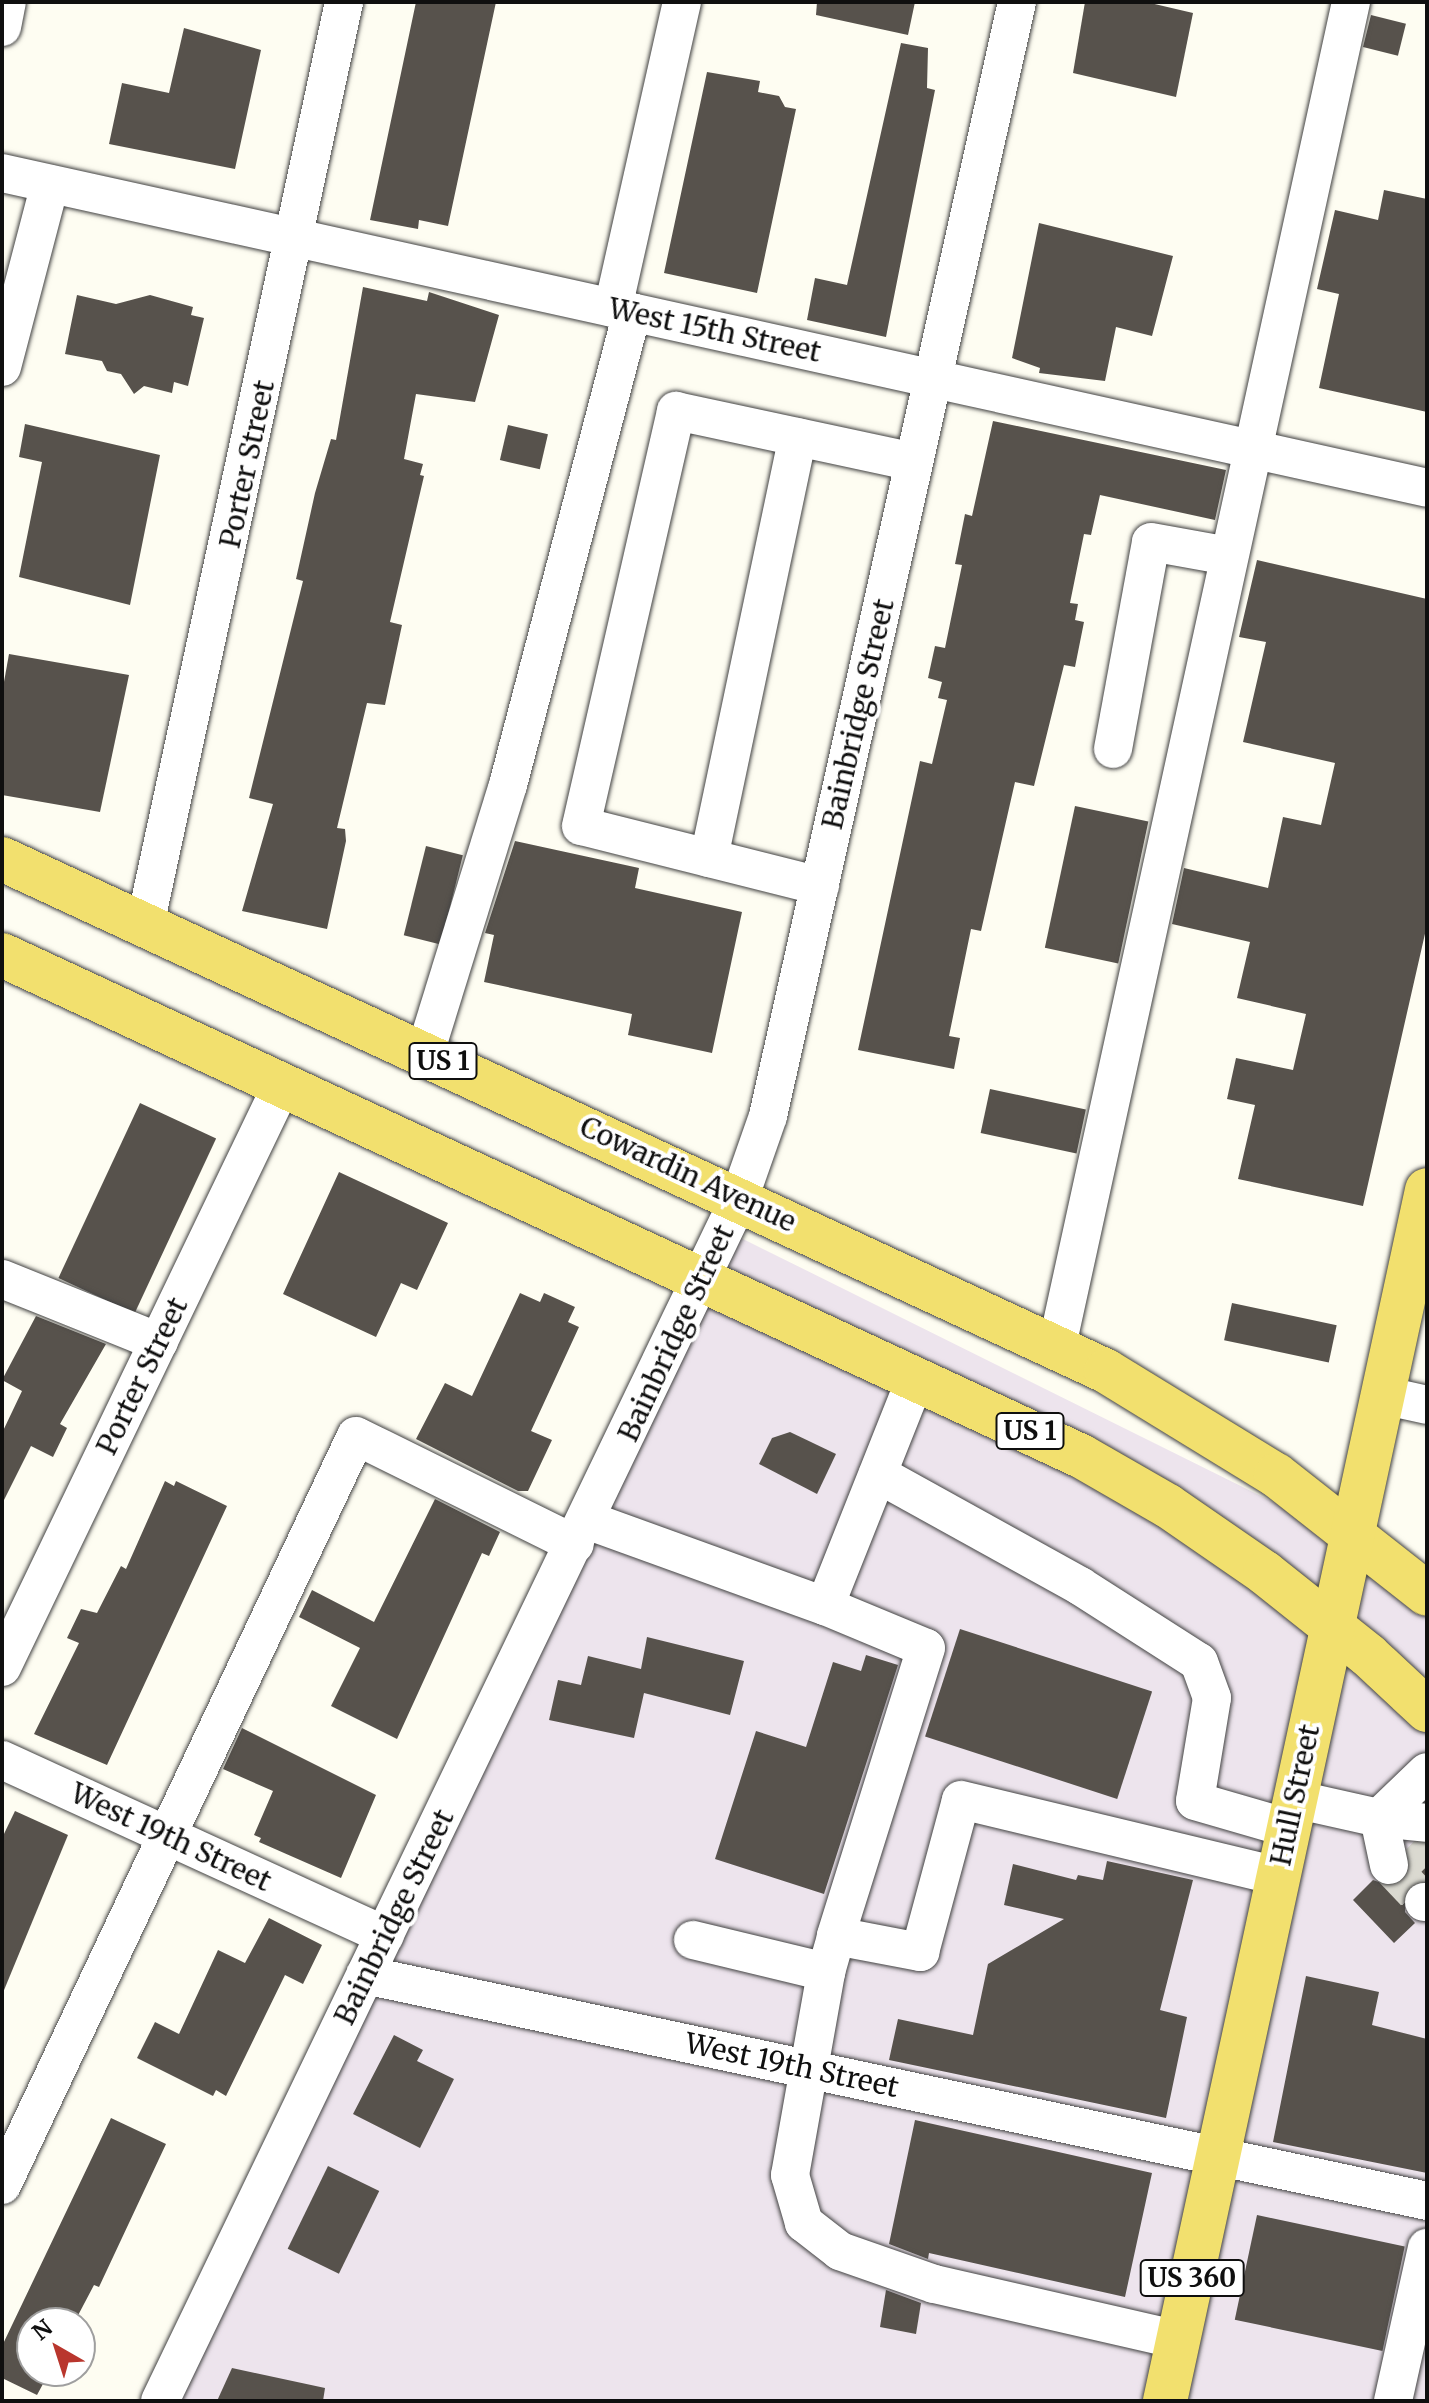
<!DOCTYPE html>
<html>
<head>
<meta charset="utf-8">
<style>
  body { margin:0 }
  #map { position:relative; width:1429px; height:2403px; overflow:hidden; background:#fefdf2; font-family:Merriweather,serif }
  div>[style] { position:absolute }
  .industrial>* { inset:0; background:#ede4ed }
  .building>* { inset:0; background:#57524c; transform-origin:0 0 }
  .minor-tunnel>* { height:38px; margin-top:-19px; transform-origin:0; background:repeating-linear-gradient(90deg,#dad9d0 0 38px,transparent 0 57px) }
  .roads { filter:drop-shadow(0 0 2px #424242) drop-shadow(0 0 2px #424242) }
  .minor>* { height:38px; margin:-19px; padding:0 19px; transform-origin:19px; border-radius:19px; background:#fff }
  .major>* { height:44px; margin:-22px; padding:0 22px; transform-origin:22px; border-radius:22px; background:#f2e06e }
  span { translate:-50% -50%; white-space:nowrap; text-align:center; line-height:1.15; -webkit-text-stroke:8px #fff; paint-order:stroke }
  .shield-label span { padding:2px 6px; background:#fff; border:2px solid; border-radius:6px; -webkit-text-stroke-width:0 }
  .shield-label { font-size:26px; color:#0f0f0f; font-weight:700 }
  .street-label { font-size:28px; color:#0f0f0f }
  .frame { position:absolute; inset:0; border:4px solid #0f0f0f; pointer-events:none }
  .north { position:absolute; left:16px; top:2307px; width:80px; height:80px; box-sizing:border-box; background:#fff; border:2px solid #9f9f9f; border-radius:50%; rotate:321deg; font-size:22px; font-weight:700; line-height:32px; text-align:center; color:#0f0f0f }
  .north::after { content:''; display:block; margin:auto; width:28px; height:36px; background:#b9362d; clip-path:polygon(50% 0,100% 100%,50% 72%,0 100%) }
</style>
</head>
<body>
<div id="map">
  <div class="industrial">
    <i style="clip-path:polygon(733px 1234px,1382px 1556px,1427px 1602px,1427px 2401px,164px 2401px)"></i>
  </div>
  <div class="building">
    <i style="clip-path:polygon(416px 2px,496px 2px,448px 226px,419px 220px,418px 229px,370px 220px)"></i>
    <i style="clip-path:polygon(817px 2px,915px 2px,908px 35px,816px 15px)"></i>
    <i style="clip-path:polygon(1085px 2px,1146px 2px,1193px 13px,1176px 97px,1073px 73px)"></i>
    <i style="left:1371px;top:15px;width:36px;height:33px;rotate:14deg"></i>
    <i style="clip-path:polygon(184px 28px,261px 50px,235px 169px,109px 144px,122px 83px,169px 93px)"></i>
    <i style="clip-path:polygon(901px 43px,928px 48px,927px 88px,935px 90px,886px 337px,807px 320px,815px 278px,847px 285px)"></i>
    <i style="clip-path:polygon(707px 72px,760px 81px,758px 92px,779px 96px,785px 107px,796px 109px,757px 293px,664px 273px)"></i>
    <i style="clip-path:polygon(1384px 190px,1427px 199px,1427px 412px,1319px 388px,1339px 294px,1317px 289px,1335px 210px,1378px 220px)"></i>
    <i style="clip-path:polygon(1039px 223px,1173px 256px,1152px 336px,1116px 327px,1105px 381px,1039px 373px,1040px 368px,1012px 358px)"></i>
    <i style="clip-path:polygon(363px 287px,427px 301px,429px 292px,499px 315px,475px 402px,416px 394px,404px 459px,423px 464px,420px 475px,424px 476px,390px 622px,402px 625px,385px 705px,367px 703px,337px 828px,345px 829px,346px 841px,327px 929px,242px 911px,273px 804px,249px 798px,303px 581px,296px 579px,315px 493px,331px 439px,336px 440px)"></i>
    <i style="clip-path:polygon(77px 295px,116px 304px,150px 295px,193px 307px,191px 315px,204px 318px,188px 386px,174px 382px,172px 393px,144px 386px,134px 394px,121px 374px,107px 371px,102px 361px,65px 354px)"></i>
    <i style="clip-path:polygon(993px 421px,1226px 470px,1215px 520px,1100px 495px,1091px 535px,1084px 534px,1070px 603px,1078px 604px,1075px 620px,1084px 622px,1075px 667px,1064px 665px,1034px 786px,1015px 782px,981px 931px,971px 929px,949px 1036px,960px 1038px,954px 1069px,858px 1050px,920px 761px,932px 764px,947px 700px,938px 698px,942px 682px,928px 678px,935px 646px,945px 648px,962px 565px,955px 564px,965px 514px,972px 516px)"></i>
    <i style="clip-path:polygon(25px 424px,160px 455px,130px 605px,19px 577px,42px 462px,19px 457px)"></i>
    <i style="left:508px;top:425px;width:41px;height:36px;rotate:13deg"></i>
    <i style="clip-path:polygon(1257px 560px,1427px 599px,1427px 925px,1363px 1206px,1238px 1179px,1255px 1105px,1227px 1099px,1236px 1058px,1293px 1070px,1306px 1014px,1237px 998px,1250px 942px,1172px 924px,1184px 868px,1268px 888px,1283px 817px,1321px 825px,1335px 763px,1243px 742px,1266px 642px,1239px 637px)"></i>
    <i style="clip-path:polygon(9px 654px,129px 675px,100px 812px,2px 795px,2px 693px)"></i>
    <i style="left:1075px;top:806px;width:75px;height:145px;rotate:12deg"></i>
    <i style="clip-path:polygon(515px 841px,639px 868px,635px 888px,742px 912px,712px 1053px,628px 1035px,632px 1014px,484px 982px,494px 935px,485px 933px)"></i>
    <i style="left:426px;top:846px;width:38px;height:92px;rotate:14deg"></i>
    <i style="left:990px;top:1089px;width:98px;height:45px;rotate:12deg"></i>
    <i style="left:140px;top:1103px;width:84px;height:193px;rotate:25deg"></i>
    <i style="clip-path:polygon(339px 1172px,448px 1223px,417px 1290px,401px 1283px,376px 1337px,283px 1294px)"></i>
    <i style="clip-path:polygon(520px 1293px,540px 1302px,544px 1293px,575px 1307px,568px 1322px,579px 1327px,531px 1431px,552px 1440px,528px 1491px,518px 1491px,416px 1439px,445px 1383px,472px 1396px)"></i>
    <i style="left:1232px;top:1303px;width:107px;height:38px;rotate:12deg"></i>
    <i style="clip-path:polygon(36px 1316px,106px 1344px,60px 1424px,67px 1428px,53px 1457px,31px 1446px,2px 1504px,2px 1433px,22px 1391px,2px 1380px)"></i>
    <i style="clip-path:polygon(790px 1432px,836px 1454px,817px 1494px,759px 1464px,772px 1438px)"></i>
    <i style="clip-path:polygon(165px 1481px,174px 1486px,176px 1481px,227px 1506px,107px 1765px,34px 1734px,79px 1643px,67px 1638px,81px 1609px,97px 1613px,121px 1566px,126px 1569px)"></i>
    <i style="clip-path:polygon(435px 1499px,500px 1532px,489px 1556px,482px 1553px,397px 1739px,331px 1706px,360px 1648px,299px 1617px,312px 1590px,374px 1622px)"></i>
    <i style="left:960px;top:1629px;width:202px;height:113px;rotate:18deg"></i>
    <i style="clip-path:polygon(647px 1637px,744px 1661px,730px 1715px,644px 1693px,634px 1738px,549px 1720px,558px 1680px,581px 1685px,588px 1656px,641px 1669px)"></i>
    <i style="clip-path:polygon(866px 1655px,898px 1665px,824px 1894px,715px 1859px,756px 1731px,806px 1747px,833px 1662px,861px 1671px)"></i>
    <i style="clip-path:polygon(242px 1728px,376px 1795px,341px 1878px,259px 1842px,261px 1838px,254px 1835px,273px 1791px,223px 1769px)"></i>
    <i style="clip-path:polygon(15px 1811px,68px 1835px,2px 1995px,2px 1838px)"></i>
    <i style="clip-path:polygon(1412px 1844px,1427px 1845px,1427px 1880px,1405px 1892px,1405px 1912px,1415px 1923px,1394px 1943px,1353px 1900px,1373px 1880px,1393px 1887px,1404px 1881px)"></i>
    <i style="clip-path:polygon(1107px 1861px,1193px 1880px,1160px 2010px,1187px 2017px,1166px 2118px,889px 2060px,898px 2019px,973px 2035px,988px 1964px,1064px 1919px,1004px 1905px,1013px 1864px,1076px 1880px,1078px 1875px,1103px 1880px)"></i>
    <i style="clip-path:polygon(269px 1918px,322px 1945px,303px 1984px,285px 1975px,226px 2096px,216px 2090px,213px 2096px,137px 2058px,155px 2022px,179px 2034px,218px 1950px,245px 1963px)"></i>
    <i style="clip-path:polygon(1306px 1976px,1379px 1992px,1372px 2025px,1427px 2039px,1427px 2173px,1273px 2142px)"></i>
    <i style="clip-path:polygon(394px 2035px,423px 2050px,417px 2061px,454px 2079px,420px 2148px,353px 2114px)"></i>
    <i style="clip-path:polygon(111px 2118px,166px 2144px,99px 2287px,94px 2285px,74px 2323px,32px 2323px,32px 2371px,50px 2371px,37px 2395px,2px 2378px,2px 2346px)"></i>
    <i style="clip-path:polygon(915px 2120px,1152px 2173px,1125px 2297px,929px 2253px,928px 2259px,889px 2244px)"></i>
    <i style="left:328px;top:2166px;width:57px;height:92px;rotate:26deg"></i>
    <i style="left:1257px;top:2215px;width:151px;height:107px;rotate:12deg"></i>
    <i style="clip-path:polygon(886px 2290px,921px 2303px,916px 2334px,880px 2327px)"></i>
    <i style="clip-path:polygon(232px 2368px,325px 2388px,323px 2401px,217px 2401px)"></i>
  </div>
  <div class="minor-tunnel">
    <i style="left:1408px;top:1847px;width:27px;rotate:45deg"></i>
    <i style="left:1389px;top:1865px;width:51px;rotate:46.6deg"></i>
  </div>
  <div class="roads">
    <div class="minor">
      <i style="left:2px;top:27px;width:25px;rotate:-79deg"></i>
      <i style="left:2px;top:173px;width:1459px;rotate:12.46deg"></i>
      <i style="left:613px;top:308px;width:314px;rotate:-77.3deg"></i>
      <i style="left:2px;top:367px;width:189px;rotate:-75.3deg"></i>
      <i style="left:1113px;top:749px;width:210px;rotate:-79.6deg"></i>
      <i style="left:1151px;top:542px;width:79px;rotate:10.2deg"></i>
      <i style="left:709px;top:858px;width:430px;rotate:-78.1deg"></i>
      <i style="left:820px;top:886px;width:246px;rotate:-165.9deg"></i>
      <i style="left:581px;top:826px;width:426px;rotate:-77.1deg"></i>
      <i style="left:676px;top:411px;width:243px;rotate:12.1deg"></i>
      <i style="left:145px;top:925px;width:944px;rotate:-77.83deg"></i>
      <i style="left:425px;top:1053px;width:281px;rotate:-72.8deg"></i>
      <i style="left:508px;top:785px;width:489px;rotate:-75.3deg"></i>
      <i style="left:2px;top:1279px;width:169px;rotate:21.9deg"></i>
      <i style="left:1057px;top:1346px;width:1376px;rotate:-77.66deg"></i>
      <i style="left:1382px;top:1395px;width:46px;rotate:12.5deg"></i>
      <i style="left:878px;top:1474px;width:231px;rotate:29deg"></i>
      <i style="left:1080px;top:1586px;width:141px;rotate:32.6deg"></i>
      <i style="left:1199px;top:1662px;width:38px;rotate:70deg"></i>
      <i style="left:1212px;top:1698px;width:104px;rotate:99.4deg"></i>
      <i style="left:1195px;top:1801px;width:97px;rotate:16.2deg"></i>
      <i style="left:587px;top:1520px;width:253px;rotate:19.9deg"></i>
      <i style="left:825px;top:1606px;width:109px;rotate:22.6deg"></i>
      <i style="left:926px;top:1648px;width:302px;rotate:107.4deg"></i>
      <i style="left:825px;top:1606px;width:246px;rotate:-68.3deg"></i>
      <i style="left:2px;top:1667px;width:646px;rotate:-64.31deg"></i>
      <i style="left:2px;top:1760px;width:421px;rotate:24.6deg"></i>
      <i style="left:1294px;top:1799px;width:87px;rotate:12.6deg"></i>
      <i style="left:1379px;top:1818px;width:66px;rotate:-43.8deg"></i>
      <i style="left:1389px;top:1865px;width:48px;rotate:-102deg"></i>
      <i style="left:1379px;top:1818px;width:48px;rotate:5.9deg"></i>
      <i style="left:1424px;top:1902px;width:3px"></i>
      <i style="left:693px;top:1940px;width:137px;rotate:13.5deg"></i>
      <i style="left:365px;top:1975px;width:1086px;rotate:12.01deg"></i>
      <i style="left:2px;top:2185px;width:828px;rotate:-64.7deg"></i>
      <i style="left:356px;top:1436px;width:244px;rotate:26.3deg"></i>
      <i style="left:1179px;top:2340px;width:251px;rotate:-167.1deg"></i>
      <i style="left:934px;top:2284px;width:100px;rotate:-160.7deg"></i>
      <i style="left:840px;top:2251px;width:46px;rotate:-142.1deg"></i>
      <i style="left:804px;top:2223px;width:50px;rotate:-106.3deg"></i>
      <i style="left:790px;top:2175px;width:206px;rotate:-79.9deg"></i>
      <i style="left:826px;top:1972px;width:37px;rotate:-74deg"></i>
      <i style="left:836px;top:1936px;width:86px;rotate:10.8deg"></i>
      <i style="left:920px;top:1952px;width:157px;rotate:-74.9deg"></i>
      <i style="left:961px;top:1800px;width:326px;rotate:13.5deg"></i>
      <i style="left:160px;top:2401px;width:1334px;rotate:-64.28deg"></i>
      <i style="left:739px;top:1199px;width:88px;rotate:-70.7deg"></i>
      <i style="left:768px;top:1116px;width:1141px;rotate:-77.4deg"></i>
      <i style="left:1393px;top:2401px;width:157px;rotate:-77.5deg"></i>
    </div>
    <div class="major">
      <i style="left:2px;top:859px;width:1217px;rotate:24.88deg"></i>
      <i style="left:1106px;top:1371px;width:199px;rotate:31.5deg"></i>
      <i style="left:1276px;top:1475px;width:192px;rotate:38.2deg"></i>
      <i style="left:2px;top:955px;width:1190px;rotate:24.91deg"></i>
      <i style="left:1081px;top:1456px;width:100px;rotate:29.9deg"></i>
      <i style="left:1168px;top:1506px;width:118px;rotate:34.6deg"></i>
      <i style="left:1265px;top:1573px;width:132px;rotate:38.5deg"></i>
      <i style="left:1368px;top:1655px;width:81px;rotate:43deg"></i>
      <i style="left:1165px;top:2401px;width:1239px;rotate:-77.79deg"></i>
    </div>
  </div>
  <div class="shield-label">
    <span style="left:443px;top:1061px">US 1</span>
    <span style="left:1030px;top:1431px">US 1</span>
    <span style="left:1192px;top:2278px">US 360</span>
  </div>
  <div class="street-label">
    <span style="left:715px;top:330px;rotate:12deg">West 15th Street</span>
    <span style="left:247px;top:464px;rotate:-78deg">Porter Street</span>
    <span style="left:858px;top:714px;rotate:-77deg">Bainbridge Street</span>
    <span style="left:688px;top:1174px;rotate:25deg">Cowardin Avenue</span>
    <span style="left:676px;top:1333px;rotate:-65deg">Bainbridge Street</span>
    <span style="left:142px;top:1376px;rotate:-64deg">Porter Street</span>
    <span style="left:1295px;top:1795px;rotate:-78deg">Hull Street</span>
    <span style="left:171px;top:1837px;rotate:25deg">West 19th Street</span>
    <span style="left:394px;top:1917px;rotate:-64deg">Bainbridge Street</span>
    <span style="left:792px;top:2065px;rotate:12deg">West 19th Street</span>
  </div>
  <div class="frame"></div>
  <div class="north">N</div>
</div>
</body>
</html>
